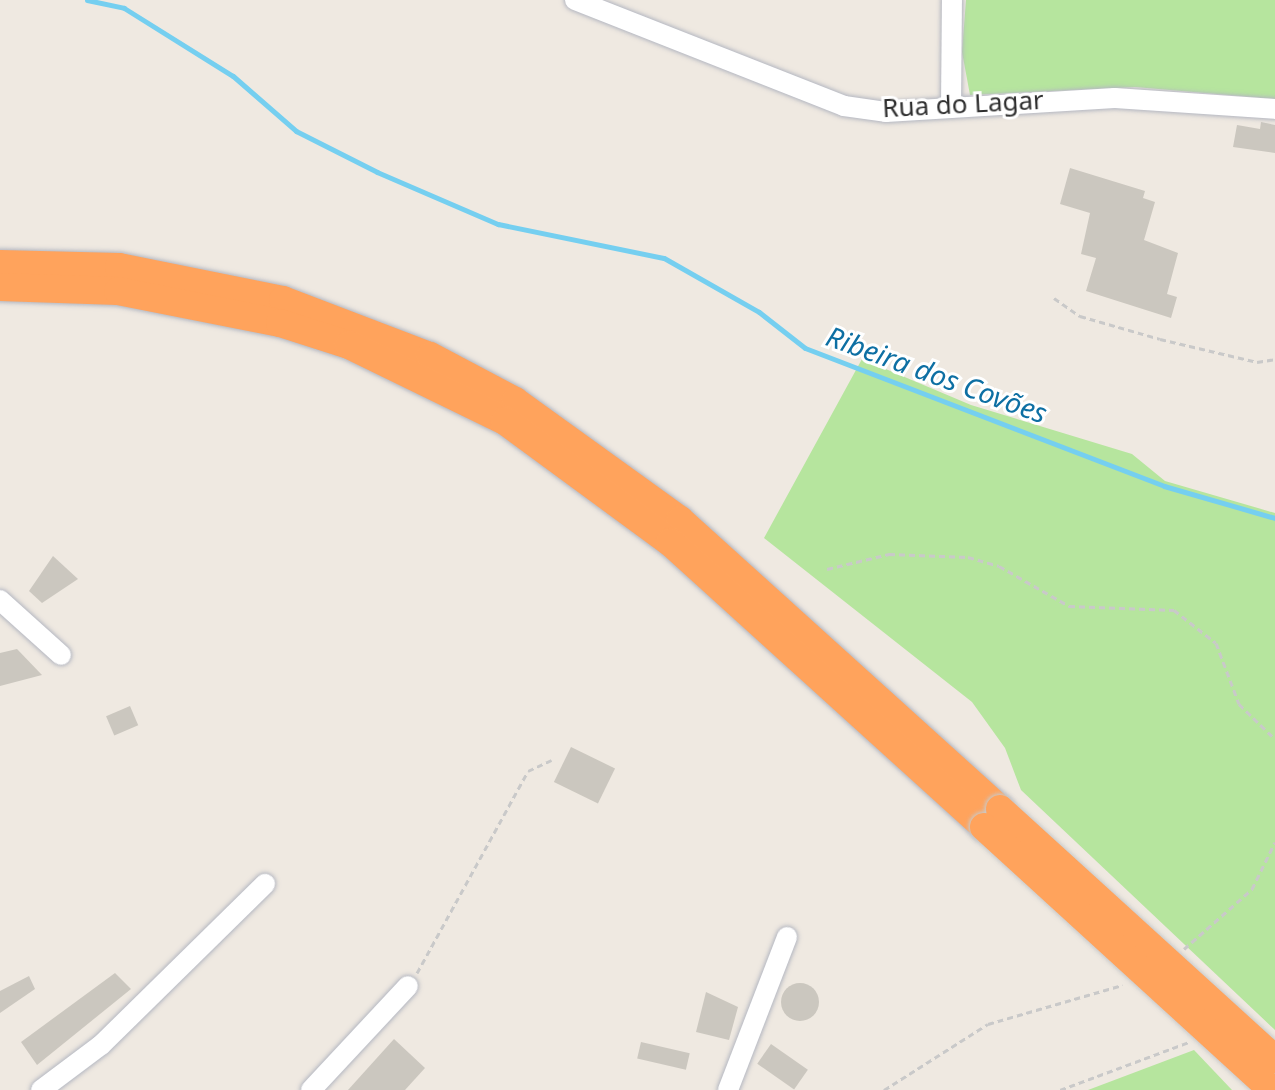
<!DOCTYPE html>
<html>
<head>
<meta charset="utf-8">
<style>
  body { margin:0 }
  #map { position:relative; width:1275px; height:1090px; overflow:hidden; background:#efe9e1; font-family:"Noto Sans",sans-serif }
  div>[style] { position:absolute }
  .green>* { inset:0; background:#b6e59e }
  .stream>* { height:5px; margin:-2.5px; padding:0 2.5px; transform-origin:2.5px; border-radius:2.5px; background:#75cff0 }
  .building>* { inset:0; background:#cbc7bf; transform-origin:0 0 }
  .round { border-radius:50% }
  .path>* { height:3px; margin-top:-1.5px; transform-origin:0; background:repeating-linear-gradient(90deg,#c9c9c9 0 6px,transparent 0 10px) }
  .roads { filter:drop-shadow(0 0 2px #b4b7c1) drop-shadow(0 0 2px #b4b7c1) }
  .minor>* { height:20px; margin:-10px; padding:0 10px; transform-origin:10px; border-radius:10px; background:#fff }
  .highway>* { height:28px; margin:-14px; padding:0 14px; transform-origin:14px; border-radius:14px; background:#ffa35c }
  .bridges { filter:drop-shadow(0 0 2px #c9c9c9) drop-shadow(0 0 2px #c9c9c9) }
  .highway-bridge>* { height:28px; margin:-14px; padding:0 14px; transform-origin:14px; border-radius:14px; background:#ffa35c }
  span { translate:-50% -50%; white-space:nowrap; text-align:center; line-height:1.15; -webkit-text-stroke:6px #fff; paint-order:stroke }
  .street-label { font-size:26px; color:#2e2e2e }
  .water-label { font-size:28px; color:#0d6fa3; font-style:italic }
</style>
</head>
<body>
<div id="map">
  <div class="green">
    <i style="clip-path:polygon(966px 0,1275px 0,1275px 99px,1135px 87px,970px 95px,962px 52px)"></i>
    <i style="clip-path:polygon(862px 359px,971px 405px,1132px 454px,1165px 481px,1275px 513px,1275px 1030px,1021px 790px,1005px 748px,972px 702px,764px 538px)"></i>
    <i style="clip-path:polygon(1194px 1050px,1232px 1090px,1088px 1090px)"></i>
  </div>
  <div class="stream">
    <i style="left:87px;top:0;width:38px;rotate:12deg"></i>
    <i style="left:124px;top:8px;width:128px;rotate:32deg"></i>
    <i style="left:233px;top:76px;width:84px;rotate:41.1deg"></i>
    <i style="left:296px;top:131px;width:91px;rotate:26.8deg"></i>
    <i style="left:377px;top:172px;width:132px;rotate:23.3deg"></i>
    <i style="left:498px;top:224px;width:169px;rotate:11.6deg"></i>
    <i style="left:664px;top:258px;width:109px;rotate:29.6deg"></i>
    <i style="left:759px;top:312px;width:58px;rotate:38deg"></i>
    <i style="left:805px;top:348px;width:385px;rotate:21deg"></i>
    <i style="left:1164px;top:486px;width:116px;rotate:16.1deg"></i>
  </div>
  <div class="building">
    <i style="clip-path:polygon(1261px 122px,1275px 125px,1275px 153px,1233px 147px,1237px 125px,1260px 129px)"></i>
    <i style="clip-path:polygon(1070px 168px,1145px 191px,1143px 198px,1155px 202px,1144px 240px,1178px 253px,1167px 294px,1177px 297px,1171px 318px,1086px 291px,1096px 258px,1081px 254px,1090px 213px,1060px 204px)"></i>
    <i style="clip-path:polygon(53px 556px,78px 579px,42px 603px,29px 591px)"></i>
    <i style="clip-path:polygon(17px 649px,42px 675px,0 686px,0 653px)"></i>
    <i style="left:130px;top:706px;width:21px;height:26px;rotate:67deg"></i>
    <i style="left:571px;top:747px;width:49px;height:39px;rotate:26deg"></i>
    <i style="clip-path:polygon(115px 973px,131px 989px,37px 1065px,21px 1042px)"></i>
    <i style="clip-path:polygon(29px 976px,35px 989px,0 1013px,0 991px)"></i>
    <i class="round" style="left:781px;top:983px;width:38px;height:38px"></i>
    <i style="clip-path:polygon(706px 992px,738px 1007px,729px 1040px,696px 1032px)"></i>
    <i style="clip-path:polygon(394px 1039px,425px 1068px,405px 1090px,348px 1090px)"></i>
    <i style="left:641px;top:1042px;width:50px;height:17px;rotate:13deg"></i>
    <i style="left:771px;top:1044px;width:45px;height:24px;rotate:35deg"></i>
  </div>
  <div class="path">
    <i style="left:1054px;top:298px;width:32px;rotate:35deg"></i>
    <i style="left:1080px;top:316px;width:83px;rotate:16deg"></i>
    <i style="left:1160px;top:339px;width:100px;rotate:13.3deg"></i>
    <i style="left:1257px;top:362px;width:18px;rotate:-9deg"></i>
    <i style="left:827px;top:569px;width:64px;rotate:-13.6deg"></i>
    <i style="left:889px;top:554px;width:79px;rotate:2.2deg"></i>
    <i style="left:968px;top:557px;width:32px;rotate:16deg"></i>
    <i style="left:999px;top:566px;width:81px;rotate:29.7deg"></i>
    <i style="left:1069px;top:606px;width:105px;rotate:2.2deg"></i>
    <i style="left:1174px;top:610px;width:53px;rotate:38.2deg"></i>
    <i style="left:1216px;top:643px;width:65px;rotate:69.3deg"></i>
    <i style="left:1239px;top:704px;width:50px;rotate:44.2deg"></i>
    <i style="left:1184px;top:949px;width:91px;rotate:-41.4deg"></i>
    <i style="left:1252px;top:889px;width:52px;rotate:-63.9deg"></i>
    <i style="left:417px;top:973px;width:230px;rotate:-61.2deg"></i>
    <i style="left:528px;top:771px;width:26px;rotate:-25deg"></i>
    <i style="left:884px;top:1090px;width:123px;rotate:-32.4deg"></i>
    <i style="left:988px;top:1024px;width:140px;rotate:-16.2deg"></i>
    <i style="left:1060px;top:1090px;width:138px;rotate:-20.4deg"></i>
  </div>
  <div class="roads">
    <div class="minor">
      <i style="left:575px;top:0;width:289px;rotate:21.5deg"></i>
      <i style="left:844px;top:106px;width:42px;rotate:8.1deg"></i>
      <i style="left:886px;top:112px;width:229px;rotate:-3.5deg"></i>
      <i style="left:1115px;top:98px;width:160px;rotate:3.9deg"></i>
      <i style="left:951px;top:108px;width:108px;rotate:-89.5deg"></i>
      <i style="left:0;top:600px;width:82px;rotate:42deg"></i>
      <i style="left:41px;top:1090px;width:75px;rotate:-36.9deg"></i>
      <i style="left:101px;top:1045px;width:230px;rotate:-44.5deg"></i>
      <i style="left:311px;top:1090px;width:142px;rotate:-47deg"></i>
      <i style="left:728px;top:1090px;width:164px;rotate:-68.9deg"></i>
    </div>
    <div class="highway">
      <i style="left:0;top:264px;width:119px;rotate:1.4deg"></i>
      <i style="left:119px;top:267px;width:167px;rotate:11.4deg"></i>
      <i style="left:283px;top:300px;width:157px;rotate:20.9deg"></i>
      <i style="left:430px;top:356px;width:96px;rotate:27.9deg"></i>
      <i style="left:515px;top:401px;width:203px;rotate:35.8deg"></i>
      <i style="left:680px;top:520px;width:431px;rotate:42.1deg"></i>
      <i style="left:0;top:287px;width:118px;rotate:1.9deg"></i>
      <i style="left:118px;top:291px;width:165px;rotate:11.2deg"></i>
      <i style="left:280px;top:323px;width:72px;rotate:17.7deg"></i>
      <i style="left:349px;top:345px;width:174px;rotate:26deg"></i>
      <i style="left:505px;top:421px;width:205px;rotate:36.3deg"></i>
      <i style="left:670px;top:542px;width:424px;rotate:42.2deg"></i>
    </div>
  </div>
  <div class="bridges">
    <div class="highway-bridge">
      <i style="left:1000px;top:809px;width:372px;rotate:42.3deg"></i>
      <i style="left:984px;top:827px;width:390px;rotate:42.4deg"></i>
    </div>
  </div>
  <div class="street-label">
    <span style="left:963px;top:104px;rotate:-3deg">Rua do Lagar</span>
  </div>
  <div class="water-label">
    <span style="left:937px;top:374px;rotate:20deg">Ribeira dos Covões</span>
  </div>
</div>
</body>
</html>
